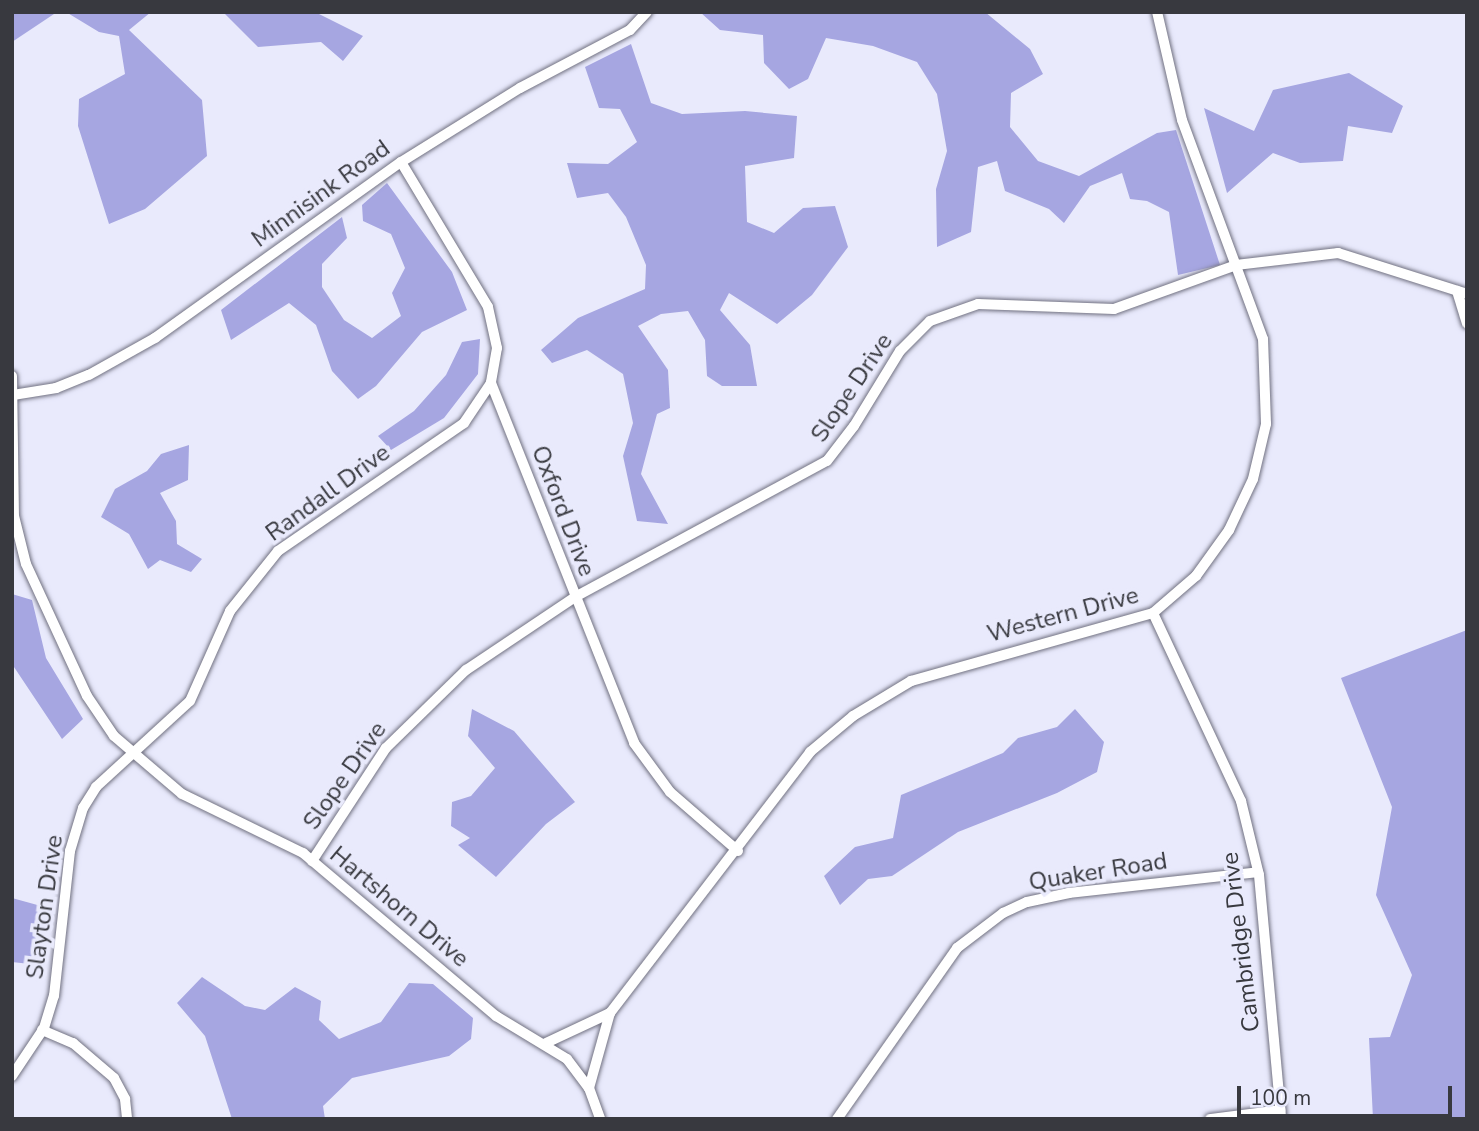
<!DOCTYPE html>
<html>
<head>
<meta charset="utf-8">
<style>
  body { margin:0 }
  #map { position:relative; width:1479px; height:1131px; overflow:hidden; background:#e9eafc; font-family:"Nunito Sans",sans-serif }
  div>[style] { position:absolute }
  .forest>* { inset:0; background:#a6a6e1 }
  .roads { filter:drop-shadow(0 0 2px #717181) drop-shadow(0 0 2px #717181) }
  .street>* { height:10px; margin:-5px; padding:0 5px; transform-origin:5px; border-radius:5px; background:#fff }
  span { translate:-50% -50%; white-space:nowrap; text-align:center; line-height:1.15; -webkit-text-stroke:7px #e9eafc; paint-order:stroke }
  .street-label { font-size:24px; color:#38393f }
  .frame { position:absolute; inset:0; border:14px solid #38393f; pointer-events:none }
  .scale { position:absolute; left:1237px; top:1086px; width:215px; height:32px; box-sizing:border-box; border:4px solid #38393f; border-top:0; padding-left:9px; font-size:21px; line-height:24px; white-space:nowrap; color:#38393f; -webkit-text-stroke:5px #e9eafc; paint-order:stroke }
</style>
</head>
<body>
<div id="map">
  <div class="forest">
    <i style="clip-path:polygon(12px 12px,57px 12px,12px 42px)"></i>
    <i style="clip-path:polygon(66px 12px,151px 12px,129px 30px,202px 100px,207px 156px,145px 209px,109px 224px,78px 126px,79px 99px,125px 74px,119px 36px,99px 32px)"></i>
    <i style="clip-path:polygon(223px 12px,315px 12px,363px 36px,343px 61px,321px 42px,258px 47px)"></i>
    <i style="clip-path:polygon(700px 12px,985px 12px,1030px 49px,1043px 74px,1011px 93px,1010px 127px,1038px 161px,1079px 176px,1157px 133px,1176px 130px,1220px 265px,1178px 275px,1169px 212px,1147px 201px,1130px 199px,1122px 173px,1090px 186px,1064px 223px,1049px 209px,1005px 191px,997px 161px,978px 167px,971px 232px,937px 247px,936px 189px,947px 151px,937px 94px,917px 62px,873px 46px,826px 38px,808px 79px,789px 89px,764px 63px,763px 35px,720px 30px)"></i>
    <i style="clip-path:polygon(631px 44px,651px 103px,682px 114px,745px 111px,797px 116px,794px 158px,745px 166px,747px 222px,774px 233px,803px 208px,835px 206px,848px 247px,812px 295px,777px 324px,729px 293px,720px 310px,750px 345px,757px 386px,722px 386px,707px 376px,705px 340px,688px 311px,661px 314px,638px 326px,668px 370px,670px 408px,657px 414px,641px 474px,668px 524px,637px 521px,623px 456px,633px 423px,623px 374px,587px 350px,552px 363px,541px 350px,578px 318px,645px 289px,646px 265px,626px 217px,608px 193px,577px 198px,567px 163px,608px 164px,637px 142px,620px 109px,599px 108px,585px 67px)"></i>
    <i style="clip-path:polygon(1349px 73px,1403px 106px,1392px 133px,1348px 126px,1343px 161px,1300px 163px,1273px 153px,1227px 193px,1204px 108px,1254px 131px,1273px 90px)"></i>
    <i style="clip-path:polygon(387px 183px,452px 272px,467px 310px,422px 332px,376px 386px,358px 399px,332px 371px,316px 325px,289px 303px,231px 340px,221px 310px,342px 217px,347px 238px,322px 264px,322px 287px,344px 320px,372px 338px,401px 316px,392px 293px,405px 268px,391px 234px,363px 221px,362px 205px)"></i>
    <i style="clip-path:polygon(480px 339px,478px 374px,444px 418px,391px 450px,378px 436px,414px 411px,446px 375px,462px 342px)"></i>
    <i style="clip-path:polygon(189px 445px,188px 480px,160px 493px,176px 521px,177px 544px,202px 559px,191px 572px,160px 560px,148px 569px,129px 534px,101px 517px,115px 489px,147px 471px,161px 454px)"></i>
    <i style="clip-path:polygon(12px 594px,32px 600px,46px 658px,83px 719px,62px 739px,12px 664px)"></i>
    <i style="clip-path:polygon(1467px 630px,1467px 1119px,1373px 1119px,1369px 1038px,1390px 1037px,1412px 975px,1376px 895px,1392px 807px,1341px 678px)"></i>
    <i style="clip-path:polygon(472px 709px,514px 731px,575px 802px,546px 824px,496px 877px,458px 845px,470px 838px,451px 826px,452px 802px,471px 796px,495px 768px,468px 736px)"></i>
    <i style="clip-path:polygon(1075px 709px,1104px 742px,1097px 772px,1057px 793px,958px 832px,892px 876px,868px 879px,840px 905px,824px 876px,855px 847px,893px 838px,901px 795px,1003px 753px,1018px 738px,1057px 727px)"></i>
    <i style="clip-path:polygon(12px 898px,41px 906px,39px 965px,12px 962px)"></i>
    <i style="clip-path:polygon(202px 977px,245px 1006px,265px 1010px,295px 987px,321px 1001px,319px 1020px,339px 1039px,381px 1022px,409px 983px,433px 984px,473px 1018px,471px 1039px,449px 1056px,352px 1078px,323px 1106px,325px 1119px,232px 1119px,205px 1036px,177px 1003px)"></i>
  </div>
  <div class="roads">
    <div class="street">
      <i style="left:401px;top:162px;width:169px;rotate:59deg"></i>
      <i style="left:488px;top:307px;width:42px;rotate:77.6deg"></i>
      <i style="left:497px;top:348px;width:36px;rotate:100deg"></i>
      <i style="left:491px;top:383px;width:387px;rotate:68.3deg"></i>
      <i style="left:634px;top:743px;width:61px;rotate:53.7deg"></i>
      <i style="left:670px;top:792px;width:90px;rotate:40.9deg"></i>
      <i style="left:1457px;top:291px;width:34px;rotate:73deg"></i>
      <i style="left:12px;top:376px;width:140px;rotate:89.2deg"></i>
      <i style="left:14px;top:516px;width:49px;rotate:76deg"></i>
      <i style="left:26px;top:564px;width:145px;rotate:65.2deg"></i>
      <i style="left:87px;top:696px;width:48px;rotate:56deg"></i>
      <i style="left:114px;top:736px;width:89px;rotate:40.5deg"></i>
      <i style="left:182px;top:794px;width:135px;rotate:26deg"></i>
      <i style="left:303px;top:853px;width:253px;rotate:40.2deg"></i>
      <i style="left:496px;top:1016px;width:83px;rotate:31.2deg"></i>
      <i style="left:567px;top:1059px;width:36px;rotate:53deg"></i>
      <i style="left:589px;top:1088px;width:33px;rotate:70deg"></i>
      <i style="left:13px;top:395px;width:44px;rotate:-9.2deg"></i>
      <i style="left:56px;top:388px;width:35px;rotate:-22deg"></i>
      <i style="left:89px;top:375px;width:76px;rotate:-29.3deg"></i>
      <i style="left:155px;top:338px;width:302px;rotate:-35.6deg"></i>
      <i style="left:401px;top:162px;width:140px;rotate:-31.9deg"></i>
      <i style="left:520px;top:88px;width:124px;rotate:-27.8deg"></i>
      <i style="left:630px;top:30px;width:25px;rotate:-47deg"></i>
      <i style="left:1153px;top:613px;width:208px;rotate:64.9deg"></i>
      <i style="left:1241px;top:801px;width:76px;rotate:76.3deg"></i>
      <i style="left:1259px;top:875px;width:245px;rotate:84.8deg"></i>
      <i style="left:312px;top:861px;width:135px;rotate:-56.8deg"></i>
      <i style="left:386px;top:748px;width:112px;rotate:-44.3deg"></i>
      <i style="left:466px;top:670px;width:131px;rotate:-33.8deg"></i>
      <i style="left:575px;top:597px;width:286px;rotate:-28.4deg"></i>
      <i style="left:827px;top:461px;width:44px;rotate:-52.4deg"></i>
      <i style="left:854px;top:426px;width:88px;rotate:-58.5deg"></i>
      <i style="left:900px;top:351px;width:42px;rotate:-45deg"></i>
      <i style="left:930px;top:321px;width:51px;rotate:-19.5deg"></i>
      <i style="left:978px;top:304px;width:136px;rotate:2.1deg"></i>
      <i style="left:1114px;top:309px;width:130px;rotate:-19.8deg"></i>
      <i style="left:1236px;top:265px;width:103px;rotate:-6.7deg"></i>
      <i style="left:1338px;top:253px;width:135px;rotate:17.6deg"></i>
      <i style="left:42px;top:1030px;width:34px;rotate:23deg"></i>
      <i style="left:73px;top:1043px;width:54px;rotate:40.5deg"></i>
      <i style="left:114px;top:1078px;width:24px;rotate:62deg"></i>
      <i style="left:125px;top:1099px;width:20px;rotate:84deg"></i>
      <i style="left:546px;top:1043px;width:71px;rotate:-25.1deg"></i>
      <i style="left:610px;top:1013px;width:329px;rotate:-52.5deg"></i>
      <i style="left:810px;top:752px;width:56px;rotate:-39.9deg"></i>
      <i style="left:853px;top:716px;width:68px;rotate:-31.1deg"></i>
      <i style="left:911px;top:681px;width:251px;rotate:-15.7deg"></i>
      <i style="left:1153px;top:613px;width:57px;rotate:-40.7deg"></i>
      <i style="left:1196px;top:576px;width:57px;rotate:-54.3deg"></i>
      <i style="left:1229px;top:530px;width:56px;rotate:-64.8deg"></i>
      <i style="left:1253px;top:479px;width:57px;rotate:-76.7deg"></i>
      <i style="left:1266px;top:424px;width:85px;rotate:-92deg"></i>
      <i style="left:1263px;top:339px;width:233px;rotate:-110.3deg"></i>
      <i style="left:1182px;top:120px;width:111px;rotate:-103deg"></i>
      <i style="left:12px;top:1076px;width:58px;rotate:-56.3deg"></i>
      <i style="left:44px;top:1028px;width:34px;rotate:-73deg"></i>
      <i style="left:54px;top:996px;width:146px;rotate:-83.7deg"></i>
      <i style="left:70px;top:851px;width:45px;rotate:-73.2deg"></i>
      <i style="left:83px;top:808px;width:25px;rotate:-58deg"></i>
      <i style="left:96px;top:787px;width:127px;rotate:-42.5deg"></i>
      <i style="left:190px;top:701px;width:98px;rotate:-66deg"></i>
      <i style="left:230px;top:611px;width:77px;rotate:-51.3deg"></i>
      <i style="left:278px;top:551px;width:226px;rotate:-34.5deg"></i>
      <i style="left:464px;top:423px;width:48px;rotate:-56deg"></i>
      <i style="left:589px;top:1088px;width:78px;rotate:-74.4deg"></i>
      <i style="left:837px;top:1119px;width:209px;rotate:-54.9deg"></i>
      <i style="left:957px;top:948px;width:58px;rotate:-37.3deg"></i>
      <i style="left:1003px;top:913px;width:26px;rotate:-25deg"></i>
      <i style="left:1027px;top:902px;width:43px;rotate:-12.1deg"></i>
      <i style="left:1069px;top:893px;width:190px;rotate:-6.3deg"></i>
      <i style="left:1210px;top:1119px;width:71px;rotate:-7.3deg"></i>
    </div>
  </div>
  <div class="street-label">
    <span style="left:321px;top:194px;rotate:-36deg">Minnisink Road</span>
    <span style="left:852px;top:388px;rotate:-56deg">Slope Drive</span>
    <span style="left:328px;top:493px;rotate:-36deg">Randall Drive</span>
    <span style="left:563px;top:511px;rotate:69deg">Oxford Drive</span>
    <span style="left:1063px;top:615px;rotate:-15deg">Western Drive</span>
    <span style="left:345px;top:776px;rotate:-55deg">Slope Drive</span>
    <span style="left:1098px;top:872px;rotate:-9deg">Quaker Road</span>
    <span style="left:45px;top:907px;rotate:-82deg">Slayton Drive</span>
    <span style="left:399px;top:907px;rotate:40deg">Hartshorn Drive</span>
    <span style="left:1241px;top:942px;rotate:-97deg">Cambridge Drive</span>
  </div>
  <div class="frame"></div>
  <div class="scale">100 m</div>
</div>
</body>
</html>
